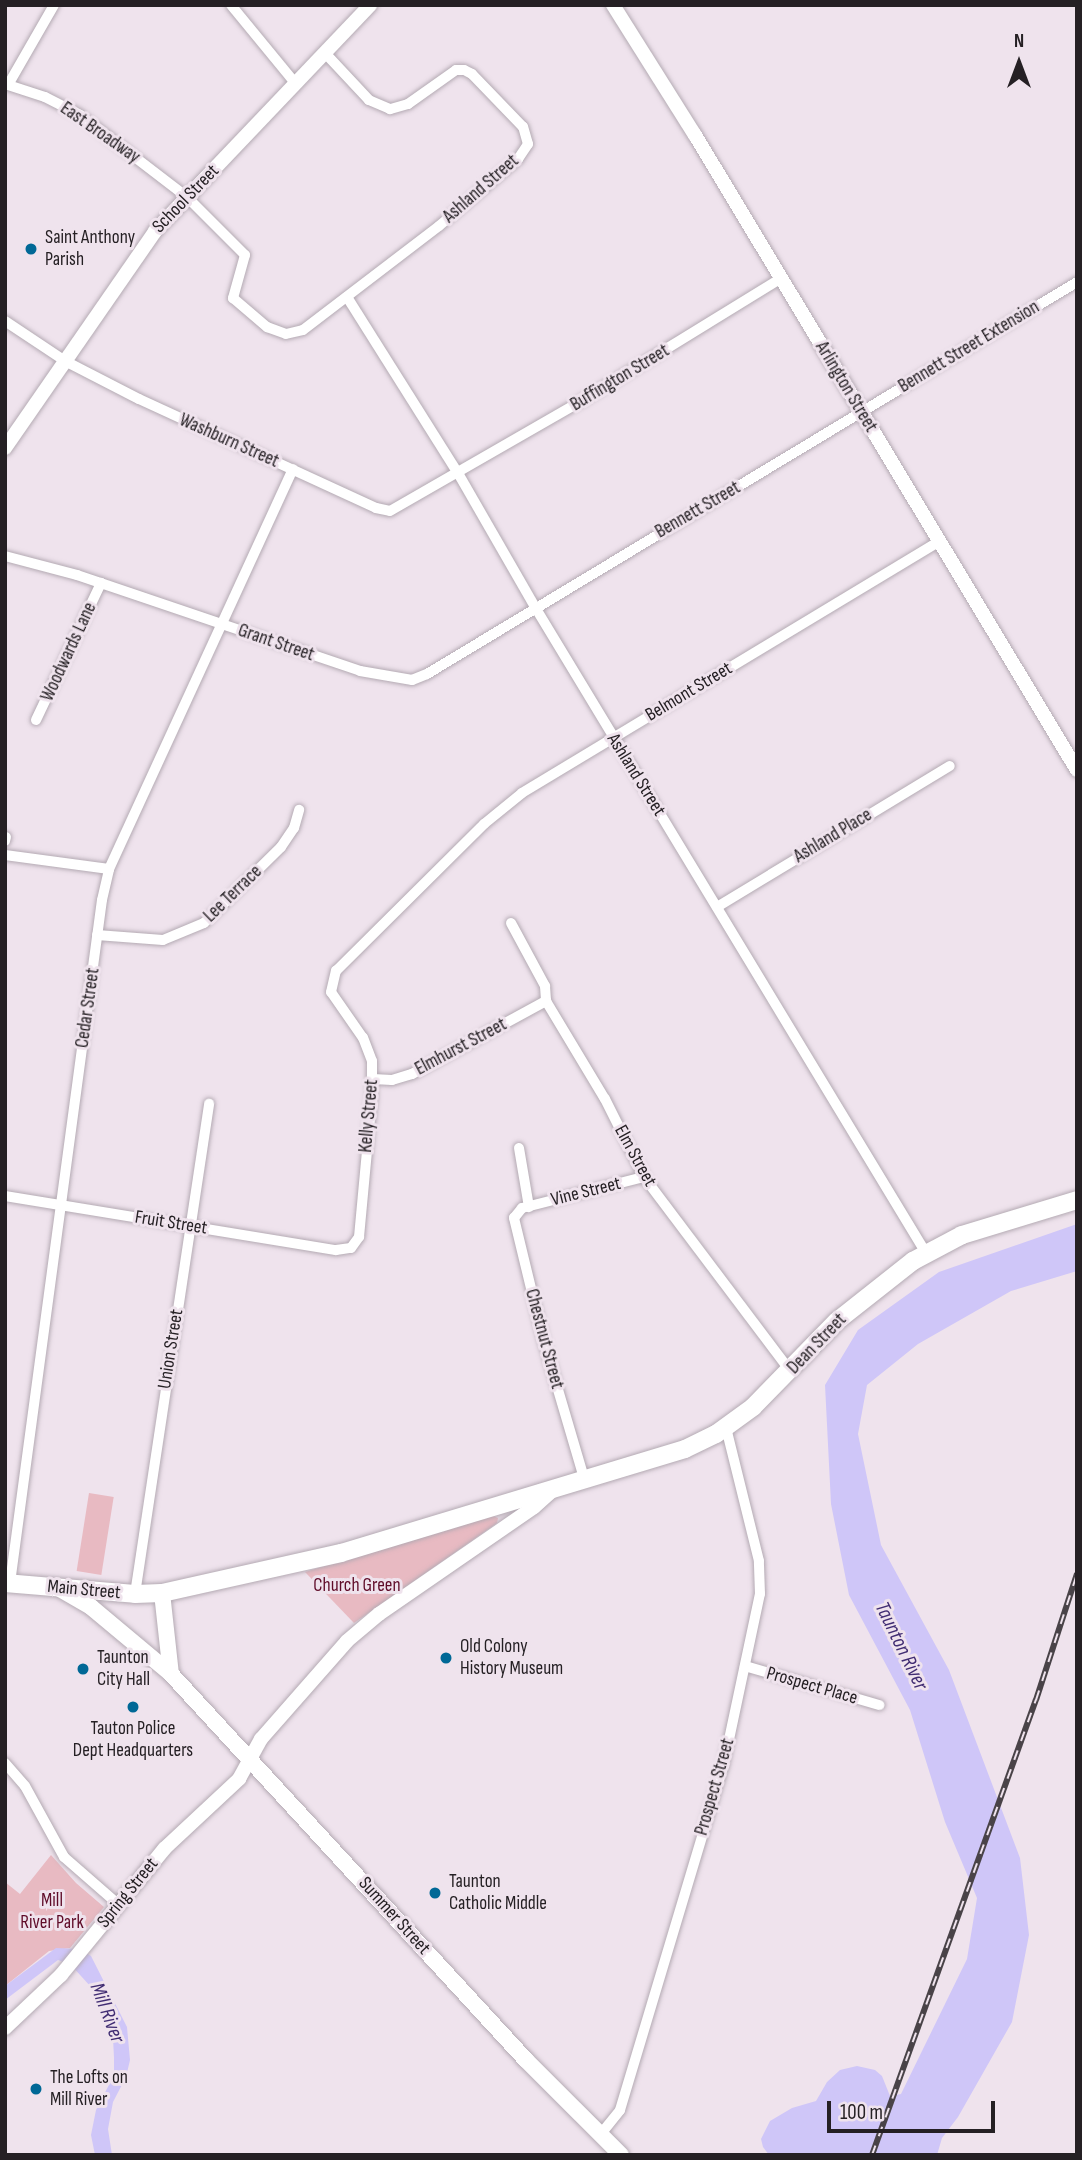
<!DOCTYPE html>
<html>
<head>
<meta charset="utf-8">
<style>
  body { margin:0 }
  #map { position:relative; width:1082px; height:2160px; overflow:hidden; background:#efe3ed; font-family:"Sofia Sans Condensed",sans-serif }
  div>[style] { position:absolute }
  .green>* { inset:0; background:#e8bac2; transform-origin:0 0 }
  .water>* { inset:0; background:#cfc6f8 }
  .roads { filter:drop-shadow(0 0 2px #b4aab3) drop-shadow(0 0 2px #b4aab3) }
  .street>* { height:10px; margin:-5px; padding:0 5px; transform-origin:5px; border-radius:5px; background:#fff }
  .secondary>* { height:14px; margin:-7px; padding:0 7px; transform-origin:7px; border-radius:7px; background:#fff }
  .primary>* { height:16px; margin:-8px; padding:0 8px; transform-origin:8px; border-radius:8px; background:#fff }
  .highway>* { height:18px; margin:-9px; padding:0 9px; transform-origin:9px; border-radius:9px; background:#fff }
  .rail>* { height:6px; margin-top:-3px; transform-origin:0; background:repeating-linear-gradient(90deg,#efe3ed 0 10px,#494348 0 20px); box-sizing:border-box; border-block:2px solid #494348 }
  .dots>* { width:19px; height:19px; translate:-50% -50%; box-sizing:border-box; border:4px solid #efe3ed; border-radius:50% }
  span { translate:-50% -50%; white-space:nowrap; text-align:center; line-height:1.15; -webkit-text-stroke:6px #efe3ed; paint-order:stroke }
  .street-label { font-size:19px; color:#252024 }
  .poi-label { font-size:19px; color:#252024 }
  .left { translate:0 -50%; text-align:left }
  .park-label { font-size:19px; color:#5f0b28 }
  .water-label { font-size:21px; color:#412d73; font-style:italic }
  .frame { position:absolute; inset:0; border:7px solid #252024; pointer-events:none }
  .north { position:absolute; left:984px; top:28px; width:70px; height:70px; -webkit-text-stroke:5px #efe3ed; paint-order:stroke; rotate:0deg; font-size:19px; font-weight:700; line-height:28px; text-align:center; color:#252024 }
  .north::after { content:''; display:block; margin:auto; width:24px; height:32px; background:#252024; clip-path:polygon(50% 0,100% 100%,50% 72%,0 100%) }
  .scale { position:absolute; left:827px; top:2101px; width:168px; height:32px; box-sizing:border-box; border:4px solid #252024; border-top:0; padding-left:9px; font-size:21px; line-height:24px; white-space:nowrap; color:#252024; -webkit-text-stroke:5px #efe3ed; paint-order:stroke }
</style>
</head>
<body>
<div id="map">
  <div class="green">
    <i style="left:89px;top:1493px;width:25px;height:79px;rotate:9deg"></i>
    <i style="clip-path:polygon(491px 1515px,498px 1518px,497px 1523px,354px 1623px,305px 1572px)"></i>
    <i style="clip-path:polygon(51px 1855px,76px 1883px,104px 1907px,70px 1948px,49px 1951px,5px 1986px,5px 1882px,20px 1894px)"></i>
  </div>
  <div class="water">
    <i style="clip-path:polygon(1077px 1224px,1077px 1271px,1011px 1291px,918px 1344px,867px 1385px,858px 1434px,881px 1545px,949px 1670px,1020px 1858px,1029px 1935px,1012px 2022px,958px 2117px,942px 2138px,937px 2155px,769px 2155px,763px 2147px,761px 2139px,770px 2121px,792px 2108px,816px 2101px,827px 2082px,840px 2070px,857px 2066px,875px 2070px,882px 2076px,890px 2096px,901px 2094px,967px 1959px,977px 1898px,945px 1822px,910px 1710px,849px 1595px,831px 1504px,825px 1385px,858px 1330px,939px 1272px)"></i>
    <i style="clip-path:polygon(56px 1948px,79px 1949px,91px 1956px,127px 2027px,130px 2060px,126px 2077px,113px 2102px,108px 2129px,112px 2155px,95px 2155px,91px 2135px,96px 2110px,114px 2075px,114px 2058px,113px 2038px,104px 2010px,91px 1987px,71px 1965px,58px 1960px,5px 2000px,5px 1986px)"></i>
  </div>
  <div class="roads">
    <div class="street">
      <i style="left:231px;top:5px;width:102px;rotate:50.6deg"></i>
      <i style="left:5px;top:84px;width:42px;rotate:18deg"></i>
      <i style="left:45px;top:97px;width:39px;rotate:27deg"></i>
      <i style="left:80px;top:115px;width:135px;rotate:37.5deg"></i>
      <i style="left:187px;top:197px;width:82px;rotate:45deg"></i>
      <i style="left:245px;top:255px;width:45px;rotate:105.6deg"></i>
      <i style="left:233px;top:298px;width:45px;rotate:40.5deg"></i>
      <i style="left:267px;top:327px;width:20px;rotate:20deg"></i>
      <i style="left:286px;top:334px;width:17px;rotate:-13deg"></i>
      <i style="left:303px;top:330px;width:171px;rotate:-37.4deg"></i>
      <i style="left:439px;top:226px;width:104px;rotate:-40.3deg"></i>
      <i style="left:518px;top:159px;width:18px;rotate:-56deg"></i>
      <i style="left:528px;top:144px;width:18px;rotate:-106deg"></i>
      <i style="left:523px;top:127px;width:74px;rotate:-133.9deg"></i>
      <i style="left:472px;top:74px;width:9px;rotate:-153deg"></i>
      <i style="left:464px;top:70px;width:8px;rotate:180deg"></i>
      <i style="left:456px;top:70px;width:59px;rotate:144.7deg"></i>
      <i style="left:408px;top:104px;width:19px;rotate:164deg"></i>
      <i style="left:390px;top:109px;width:23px;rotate:-157deg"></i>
      <i style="left:369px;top:100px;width:64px;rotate:-133.1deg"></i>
      <i style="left:8px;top:85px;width:92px;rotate:-60.1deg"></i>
      <i style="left:347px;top:297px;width:208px;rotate:57.8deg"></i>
      <i style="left:458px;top:473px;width:155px;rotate:60.1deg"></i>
      <i style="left:535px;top:607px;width:755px;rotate:58.82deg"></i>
      <i style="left:5px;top:321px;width:72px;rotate:33.7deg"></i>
      <i style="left:65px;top:361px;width:83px;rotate:27.2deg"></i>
      <i style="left:139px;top:399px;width:261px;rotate:24.7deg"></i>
      <i style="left:376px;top:508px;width:14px;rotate:12deg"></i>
      <i style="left:390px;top:511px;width:228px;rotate:-29.9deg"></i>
      <i style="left:588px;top:397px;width:225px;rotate:-31.6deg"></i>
      <i style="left:5px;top:556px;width:74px;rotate:14.8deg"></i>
      <i style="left:77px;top:575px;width:299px;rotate:18.7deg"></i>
      <i style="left:360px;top:671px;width:53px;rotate:9.8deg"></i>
      <i style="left:412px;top:680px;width:16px;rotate:-22deg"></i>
      <i style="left:427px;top:674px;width:759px;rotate:-31.09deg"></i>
      <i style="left:36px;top:720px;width:152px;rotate:-64.6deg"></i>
      <i style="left:5px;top:841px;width:4px;rotate:-76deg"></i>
      <i style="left:5px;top:855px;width:105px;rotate:7.7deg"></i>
      <i style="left:717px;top:907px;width:272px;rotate:-31.2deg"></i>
      <i style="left:511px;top:923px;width:72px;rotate:61.6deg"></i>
      <i style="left:545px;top:986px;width:15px;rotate:86deg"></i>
      <i style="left:546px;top:1001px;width:114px;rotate:59deg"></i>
      <i style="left:605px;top:1099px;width:87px;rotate:63.4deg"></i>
      <i style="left:644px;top:1177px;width:243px;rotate:53deg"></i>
      <i style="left:97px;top:935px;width:66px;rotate:4.3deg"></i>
      <i style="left:163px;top:940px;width:44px;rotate:-22.5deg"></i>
      <i style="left:204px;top:923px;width:108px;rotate:-44.6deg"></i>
      <i style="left:281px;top:847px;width:23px;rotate:-56deg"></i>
      <i style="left:294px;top:828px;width:19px;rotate:-74deg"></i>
      <i style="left:373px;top:1079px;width:19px;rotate:3deg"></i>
      <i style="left:392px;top:1080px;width:21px;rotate:-17deg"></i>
      <i style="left:412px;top:1074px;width:153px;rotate:-28.6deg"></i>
      <i style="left:519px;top:1148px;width:60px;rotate:80.4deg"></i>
      <i style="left:5px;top:1196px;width:335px;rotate:9.3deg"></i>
      <i style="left:336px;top:1250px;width:15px;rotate:-8deg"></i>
      <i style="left:351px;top:1248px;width:14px;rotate:-54deg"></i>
      <i style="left:359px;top:1237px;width:140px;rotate:-84.7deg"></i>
      <i style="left:372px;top:1098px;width:37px;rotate:-90deg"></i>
      <i style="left:372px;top:1061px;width:25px;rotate:-111deg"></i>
      <i style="left:363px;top:1038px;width:56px;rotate:-124.8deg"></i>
      <i style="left:331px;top:992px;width:22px;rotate:-77deg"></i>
      <i style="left:336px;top:971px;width:209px;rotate:-44.8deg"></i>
      <i style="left:484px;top:824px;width:49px;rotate:-39.2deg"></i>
      <i style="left:522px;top:793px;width:488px;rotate:-31.1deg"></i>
      <i style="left:584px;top:1478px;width:142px;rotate:-106.4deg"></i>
      <i style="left:544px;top:1342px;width:128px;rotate:-103.6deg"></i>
      <i style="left:514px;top:1218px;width:13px;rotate:-51deg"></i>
      <i style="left:522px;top:1208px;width:126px;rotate:-14.3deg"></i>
      <i style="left:10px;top:1583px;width:689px;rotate:-82.33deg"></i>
      <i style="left:102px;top:900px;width:32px;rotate:-77deg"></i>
      <i style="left:109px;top:869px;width:440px;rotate:-65.3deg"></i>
      <i style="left:135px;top:1594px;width:496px;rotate:-81.4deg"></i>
      <i style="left:745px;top:1666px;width:140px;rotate:16.2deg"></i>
      <i style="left:5px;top:1763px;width:30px;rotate:49deg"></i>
      <i style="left:25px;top:1786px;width:81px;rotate:61.2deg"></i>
      <i style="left:64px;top:1857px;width:73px;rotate:41.1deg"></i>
      <i style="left:600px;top:2135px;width:32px;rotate:-51deg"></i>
      <i style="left:620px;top:2110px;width:362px;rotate:-73.3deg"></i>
      <i style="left:724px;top:1763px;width:173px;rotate:-78deg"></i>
      <i style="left:760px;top:1594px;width:33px;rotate:-92deg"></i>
      <i style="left:759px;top:1561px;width:137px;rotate:-103.9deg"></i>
    </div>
    <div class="secondary">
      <i style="left:613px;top:5px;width:154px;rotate:57.8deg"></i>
      <i style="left:695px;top:135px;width:741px;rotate:58.97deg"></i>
      <i style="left:5px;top:448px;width:264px;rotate:-55.3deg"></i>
      <i style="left:155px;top:231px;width:312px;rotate:-46.4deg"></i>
      <i style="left:5px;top:2028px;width:77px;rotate:-43.4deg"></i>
      <i style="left:61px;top:1975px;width:163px;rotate:-50.7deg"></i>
      <i style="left:164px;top:1849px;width:103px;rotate:-43deg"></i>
      <i style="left:239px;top:1779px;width:46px;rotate:-61.2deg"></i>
      <i style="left:261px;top:1739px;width:130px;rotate:-48.7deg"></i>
      <i style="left:347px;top:1641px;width:42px;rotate:-40.2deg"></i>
      <i style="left:379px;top:1614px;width:188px;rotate:-34.6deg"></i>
      <i style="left:534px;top:1507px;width:27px;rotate:-42deg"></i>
    </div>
    <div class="primary">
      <i style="left:60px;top:1589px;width:36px;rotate:30deg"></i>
      <i style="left:91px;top:1607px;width:104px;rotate:39.9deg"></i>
      <i style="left:171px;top:1674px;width:524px;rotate:47.4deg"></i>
      <i style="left:526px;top:2060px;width:134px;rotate:45deg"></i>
      <i style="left:162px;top:1593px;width:81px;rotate:83.7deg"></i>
    </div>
    <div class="highway">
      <i style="left:5px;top:1583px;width:130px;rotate:4.8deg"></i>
      <i style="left:135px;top:1594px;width:27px;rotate:-2deg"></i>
      <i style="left:162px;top:1593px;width:183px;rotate:-12.6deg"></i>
      <i style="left:341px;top:1553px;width:359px;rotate:-16.8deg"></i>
      <i style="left:685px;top:1449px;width:34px;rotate:-26deg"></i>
      <i style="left:716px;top:1434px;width:46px;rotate:-36.1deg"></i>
      <i style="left:753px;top:1407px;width:120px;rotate:-45.7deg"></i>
      <i style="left:837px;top:1321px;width:97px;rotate:-38.3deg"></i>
      <i style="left:913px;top:1261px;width:55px;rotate:-28deg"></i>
      <i style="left:962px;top:1235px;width:120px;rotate:-16.9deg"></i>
    </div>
  </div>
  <div class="rail">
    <i style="left:872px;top:2155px;width:484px;rotate:-70.2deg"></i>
    <i style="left:1036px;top:1700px;width:133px;rotate:-72deg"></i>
  </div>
  <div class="dots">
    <i style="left:31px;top:249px;background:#006896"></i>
    <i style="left:446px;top:1658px;background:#006896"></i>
    <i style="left:83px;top:1669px;background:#006896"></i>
    <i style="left:133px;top:1707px;background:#006896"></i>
    <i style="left:435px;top:1893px;background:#006896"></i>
    <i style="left:36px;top:2089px;background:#006896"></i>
  </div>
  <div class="street-label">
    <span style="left:100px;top:133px;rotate:35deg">East Broadway</span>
    <span style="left:481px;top:189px;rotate:-41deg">Ashland Street</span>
    <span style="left:186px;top:199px;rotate:-46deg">School Street</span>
    <span style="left:969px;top:347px;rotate:-31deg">Bennett Street Extension</span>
    <span style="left:620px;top:378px;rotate:-31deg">Buffington Street</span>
    <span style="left:846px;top:387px;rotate:59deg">Arlington Street</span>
    <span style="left:229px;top:441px;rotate:24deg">Washburn Street</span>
    <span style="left:698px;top:510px;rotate:-30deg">Bennett Street</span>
    <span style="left:276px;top:643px;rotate:19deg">Grant Street</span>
    <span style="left:69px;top:652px;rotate:-65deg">Woodwards Lane</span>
    <span style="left:689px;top:692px;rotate:-31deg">Belmont Street</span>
    <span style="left:636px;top:775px;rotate:58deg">Ashland Street</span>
    <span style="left:833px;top:836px;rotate:-31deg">Ashland Place</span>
    <span style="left:233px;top:894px;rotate:-44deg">Lee Terrace</span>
    <span style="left:88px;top:1008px;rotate:-82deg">Cedar Street</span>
    <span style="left:461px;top:1047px;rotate:-28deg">Elmhurst Street</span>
    <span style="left:369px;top:1116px;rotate:-85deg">Kelly Street</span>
    <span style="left:635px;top:1156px;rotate:61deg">Elm Street</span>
    <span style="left:586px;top:1192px;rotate:-14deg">Vine Street</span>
    <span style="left:171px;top:1223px;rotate:9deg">Fruit Street</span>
    <span style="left:544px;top:1339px;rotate:75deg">Chestnut Street</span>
    <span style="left:817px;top:1344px;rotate:-46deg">Dean Street</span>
    <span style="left:171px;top:1349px;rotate:-81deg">Union Street</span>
    <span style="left:84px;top:1590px;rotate:5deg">Main Street</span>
    <span style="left:812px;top:1686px;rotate:16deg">Prospect Place</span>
    <span style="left:715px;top:1787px;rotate:-74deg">Prospect Street</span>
    <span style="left:128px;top:1893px;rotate:-51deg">Spring Street</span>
    <span style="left:394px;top:1916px;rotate:48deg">Summer Street</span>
  </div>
  <div class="poi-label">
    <span class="left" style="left:45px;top:249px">Saint Anthony<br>Parish</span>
    <span class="left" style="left:460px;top:1658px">Old Colony<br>History Museum</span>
    <span class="left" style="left:97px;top:1669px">Taunton<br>City Hall</span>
    <span style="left:133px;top:1740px">Tauton Police<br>Dept Headquarters</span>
    <span class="left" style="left:449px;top:1893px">Taunton<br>Catholic Middle</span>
    <span class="left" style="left:50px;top:2089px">The Lofts on<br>Mill River</span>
  </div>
  <div class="park-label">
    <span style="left:357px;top:1586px">Church Green</span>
    <span style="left:52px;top:1912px">Mill<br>River Park</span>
  </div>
  <div class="water-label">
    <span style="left:901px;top:1646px;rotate:64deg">Taunton River</span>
    <span style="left:107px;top:2013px;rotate:69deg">Mill River</span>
  </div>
  <div class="frame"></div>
  <div class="north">N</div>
  <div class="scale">100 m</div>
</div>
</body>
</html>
